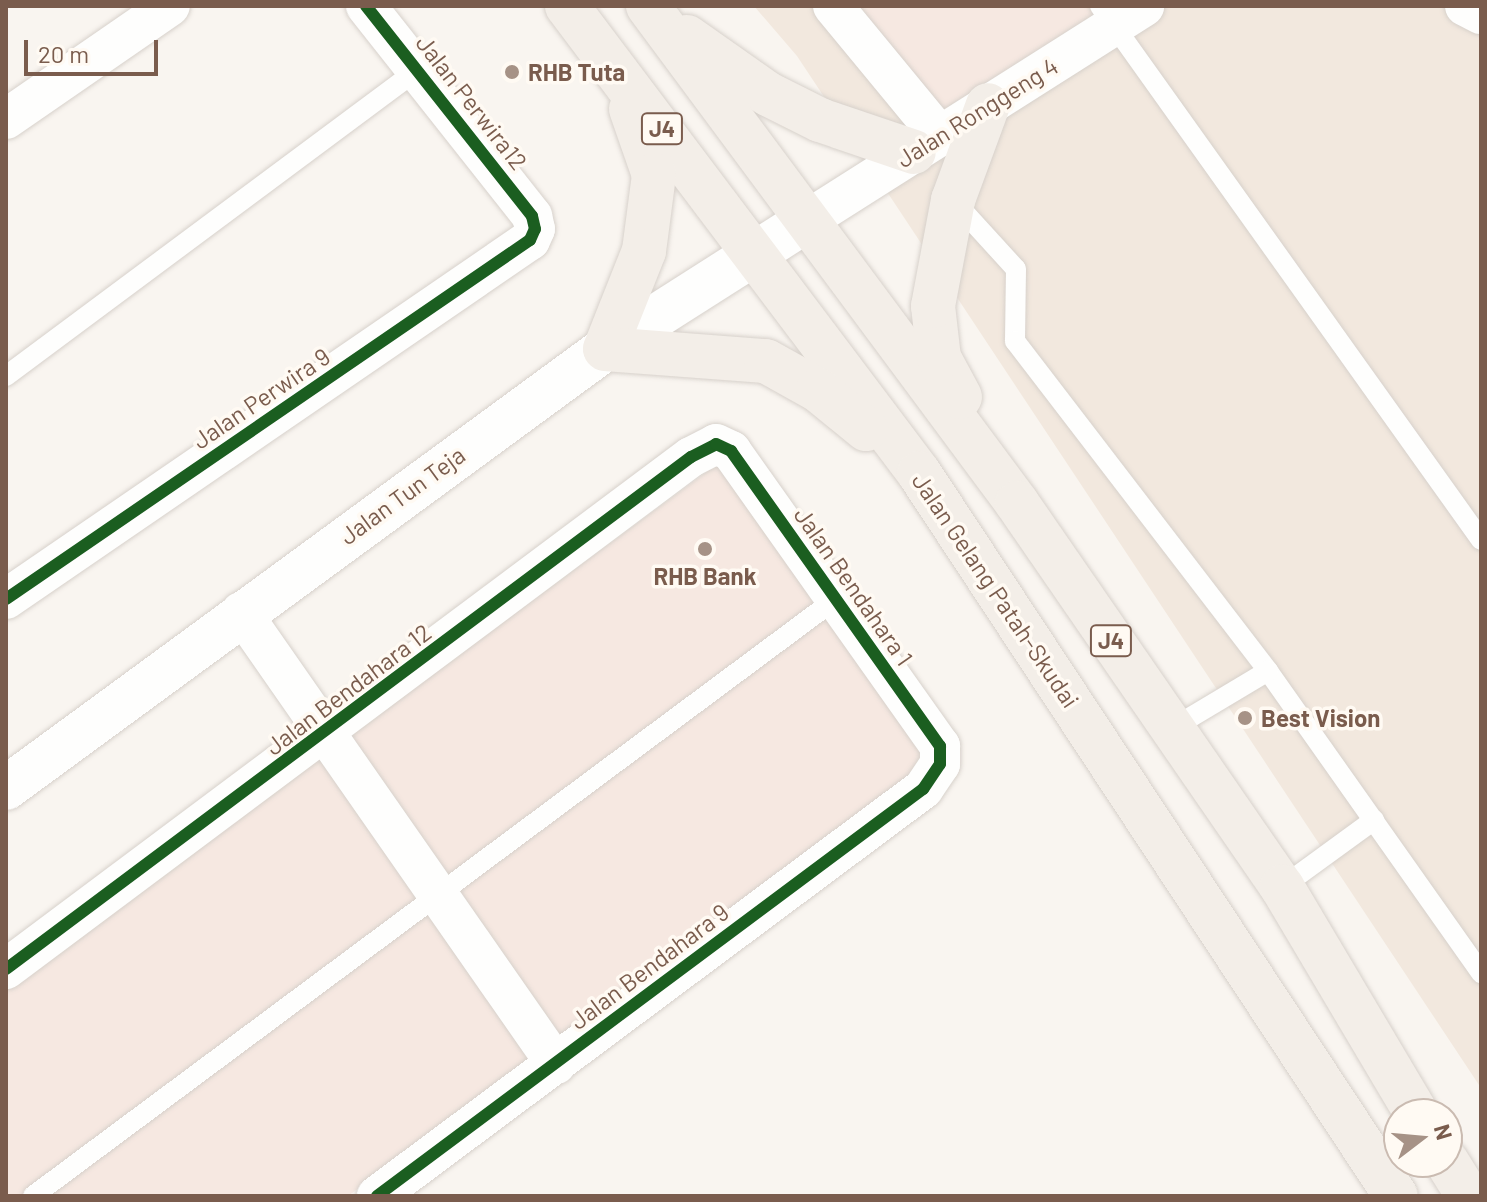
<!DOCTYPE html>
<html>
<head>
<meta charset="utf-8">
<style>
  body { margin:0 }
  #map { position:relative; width:1487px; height:1202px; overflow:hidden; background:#f9f5f0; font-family:Barlow,sans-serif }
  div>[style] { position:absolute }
  .residential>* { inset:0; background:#f2e8de }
  .commercial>* { inset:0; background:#f6e8e1 }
  .roads { filter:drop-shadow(0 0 2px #d7d1cb) drop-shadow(0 0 2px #d7d1cb) }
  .lane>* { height:20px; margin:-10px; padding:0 10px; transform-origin:10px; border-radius:10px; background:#fefefd }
  .street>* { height:40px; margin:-20px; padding:0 20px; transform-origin:20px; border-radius:20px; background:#fefefd }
  .secondary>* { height:44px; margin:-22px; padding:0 22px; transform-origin:22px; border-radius:22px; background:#fefefd }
  .primary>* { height:44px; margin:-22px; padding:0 22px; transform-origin:22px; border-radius:22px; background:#f3eee8 }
  .cycleway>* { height:12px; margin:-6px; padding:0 6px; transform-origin:6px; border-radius:6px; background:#1b5e20 }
  .dots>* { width:22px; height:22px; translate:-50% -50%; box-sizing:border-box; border:4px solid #fffaf3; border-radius:50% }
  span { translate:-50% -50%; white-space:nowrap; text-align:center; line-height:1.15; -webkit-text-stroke:7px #fffaf3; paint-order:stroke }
  .shield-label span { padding:2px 6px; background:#fffaf3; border:2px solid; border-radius:6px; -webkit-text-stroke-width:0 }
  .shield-label { font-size:22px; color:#7a5c4d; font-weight:700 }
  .poi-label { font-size:24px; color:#7a5c4d; font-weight:700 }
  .left { translate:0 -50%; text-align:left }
  .street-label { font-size:24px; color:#7a5c4d }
  .frame { position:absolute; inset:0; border:8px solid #7a5c4d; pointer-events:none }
  .north { position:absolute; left:1383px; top:1098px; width:80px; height:80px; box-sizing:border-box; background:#fffaf3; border:2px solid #cabbb1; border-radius:50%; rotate:74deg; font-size:22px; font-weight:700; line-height:32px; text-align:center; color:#7a5c4d }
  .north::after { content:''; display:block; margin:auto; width:28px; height:36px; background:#a69286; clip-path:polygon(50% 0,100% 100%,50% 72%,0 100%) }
  .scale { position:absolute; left:24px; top:40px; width:134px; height:36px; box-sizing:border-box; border:4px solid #7a5c4d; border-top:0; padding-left:10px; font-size:24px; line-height:28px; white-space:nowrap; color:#7a5c4d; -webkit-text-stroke:6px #fffaf3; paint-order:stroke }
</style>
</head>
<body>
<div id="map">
  <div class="residential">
    <i style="clip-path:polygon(754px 6px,1481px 6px,1481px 1088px,797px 56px)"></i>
  </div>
  <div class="commercial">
    <i style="clip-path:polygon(855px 6px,1114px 6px,945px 115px)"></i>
    <i style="clip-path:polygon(720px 462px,924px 752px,906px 782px,348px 1196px,6px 1196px,6px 989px)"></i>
  </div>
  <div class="roads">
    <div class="lane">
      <i style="left:1100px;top:6px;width:656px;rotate:54.49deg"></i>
      <i style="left:953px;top:200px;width:93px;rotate:47.6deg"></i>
      <i style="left:1016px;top:269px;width:72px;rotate:90.8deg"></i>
      <i style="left:1015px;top:341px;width:416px;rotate:52.5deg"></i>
      <i style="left:1268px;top:671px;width:370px;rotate:54.8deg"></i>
      <i style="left:6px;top:376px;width:516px;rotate:-36.65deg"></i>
      <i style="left:1171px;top:729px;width:113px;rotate:-30.9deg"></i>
      <i style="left:1282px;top:887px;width:114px;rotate:-36.1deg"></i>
      <i style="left:33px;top:1196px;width:1002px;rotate:-36.64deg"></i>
    </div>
    <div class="street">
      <i style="left:833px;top:6px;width:168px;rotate:50.5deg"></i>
      <i style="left:1465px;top:6px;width:18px;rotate:27deg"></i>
      <i style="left:6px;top:119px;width:199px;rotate:-34.6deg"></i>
      <i style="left:809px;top:219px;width:397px;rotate:-32.4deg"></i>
      <i style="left:6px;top:599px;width:635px;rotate:-34.42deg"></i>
      <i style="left:530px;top:240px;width:12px;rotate:-66deg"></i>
      <i style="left:535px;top:229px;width:13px;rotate:-103deg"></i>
      <i style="left:532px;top:216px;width:268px;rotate:-128.3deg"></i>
      <i style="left:241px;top:612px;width:551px;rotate:55.13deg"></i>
      <i style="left:6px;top:969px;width:855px;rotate:-36.78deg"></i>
      <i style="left:691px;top:457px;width:28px;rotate:-27deg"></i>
      <i style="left:716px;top:444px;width:17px;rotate:25deg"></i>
      <i style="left:731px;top:451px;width:362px;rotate:54.7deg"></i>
      <i style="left:940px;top:746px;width:18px;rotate:90deg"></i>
      <i style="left:940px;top:764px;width:30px;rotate:124deg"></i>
      <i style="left:923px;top:789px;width:681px;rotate:143.3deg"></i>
    </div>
    <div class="secondary">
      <i style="left:6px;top:788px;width:743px;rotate:-36.24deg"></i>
      <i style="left:605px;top:349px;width:242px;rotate:-32.5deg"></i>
    </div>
    <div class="primary">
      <i style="left:567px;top:6px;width:585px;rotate:52.99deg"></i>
      <i style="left:919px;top:473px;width:866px;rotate:56.59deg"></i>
      <i style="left:648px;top:6px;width:619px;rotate:53.41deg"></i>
      <i style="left:1017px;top:503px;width:467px;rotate:55.4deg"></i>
      <i style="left:1282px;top:887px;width:264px;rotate:59.3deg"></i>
      <i style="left:687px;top:37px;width:99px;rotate:35.1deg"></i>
      <i style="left:768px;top:94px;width:58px;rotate:26.6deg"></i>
      <i style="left:820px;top:120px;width:99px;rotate:18.8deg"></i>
      <i style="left:631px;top:109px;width:70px;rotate:70.8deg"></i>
      <i style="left:654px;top:175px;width:77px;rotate:97.5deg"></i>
      <i style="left:644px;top:251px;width:105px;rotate:111.7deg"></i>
      <i style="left:605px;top:349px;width:161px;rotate:4.3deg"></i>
      <i style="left:766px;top:361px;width:60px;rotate:29.1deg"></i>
      <i style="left:818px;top:390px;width:62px;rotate:39.1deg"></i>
      <i style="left:960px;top:397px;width:44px;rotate:-118.3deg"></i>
      <i style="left:939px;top:358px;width:52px;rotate:-96.6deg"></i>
      <i style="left:933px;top:306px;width:108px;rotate:-79.3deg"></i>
      <i style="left:953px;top:200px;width:101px;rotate:-69.8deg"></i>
      <i style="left:1447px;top:1162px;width:40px;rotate:58deg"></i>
    </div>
  </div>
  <div class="cycleway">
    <i style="left:6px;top:599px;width:635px;rotate:-34.42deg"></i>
    <i style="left:530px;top:240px;width:12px;rotate:-66deg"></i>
    <i style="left:535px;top:229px;width:13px;rotate:-103deg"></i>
    <i style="left:532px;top:216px;width:268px;rotate:-128.3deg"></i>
    <i style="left:6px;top:969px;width:855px;rotate:-36.78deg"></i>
    <i style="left:691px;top:457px;width:28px;rotate:-27deg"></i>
    <i style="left:716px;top:444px;width:17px;rotate:25deg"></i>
    <i style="left:731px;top:451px;width:362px;rotate:54.7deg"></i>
    <i style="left:940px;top:746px;width:18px;rotate:90deg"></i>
    <i style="left:940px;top:764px;width:30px;rotate:124deg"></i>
    <i style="left:923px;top:789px;width:681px;rotate:143.3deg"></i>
  </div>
  <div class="dots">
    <i style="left:512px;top:72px;background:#a69286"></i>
    <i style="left:705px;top:549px;background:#a69286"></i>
    <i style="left:1245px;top:718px;background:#a69286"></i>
  </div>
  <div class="shield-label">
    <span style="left:662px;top:129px">J4</span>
    <span style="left:1111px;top:641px">J4</span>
  </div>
  <div class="poi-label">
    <span class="left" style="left:528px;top:72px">RHB Tuta</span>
    <span style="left:705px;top:576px">RHB Bank</span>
    <span class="left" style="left:1261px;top:718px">Best Vision</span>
  </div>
  <div class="street-label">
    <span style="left:472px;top:102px;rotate:52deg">Jalan Perwira12</span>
    <span style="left:977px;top:112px;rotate:-32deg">Jalan Ronggeng 4</span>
    <span style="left:261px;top:398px;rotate:-34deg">Jalan Perwira 9</span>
    <span style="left:402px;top:495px;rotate:-36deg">Jalan Tun Teja</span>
    <span style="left:854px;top:586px;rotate:55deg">Jalan Bendahara 1</span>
    <span style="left:996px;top:590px;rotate:56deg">Jalan Gelang Patah-Skudai</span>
    <span style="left:348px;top:689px;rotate:-37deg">Jalan Bendahara 12</span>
    <span style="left:649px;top:966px;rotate:-37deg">Jalan Bendahara 9</span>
  </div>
  <div class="frame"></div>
  <div class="north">N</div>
  <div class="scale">20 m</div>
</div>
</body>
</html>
